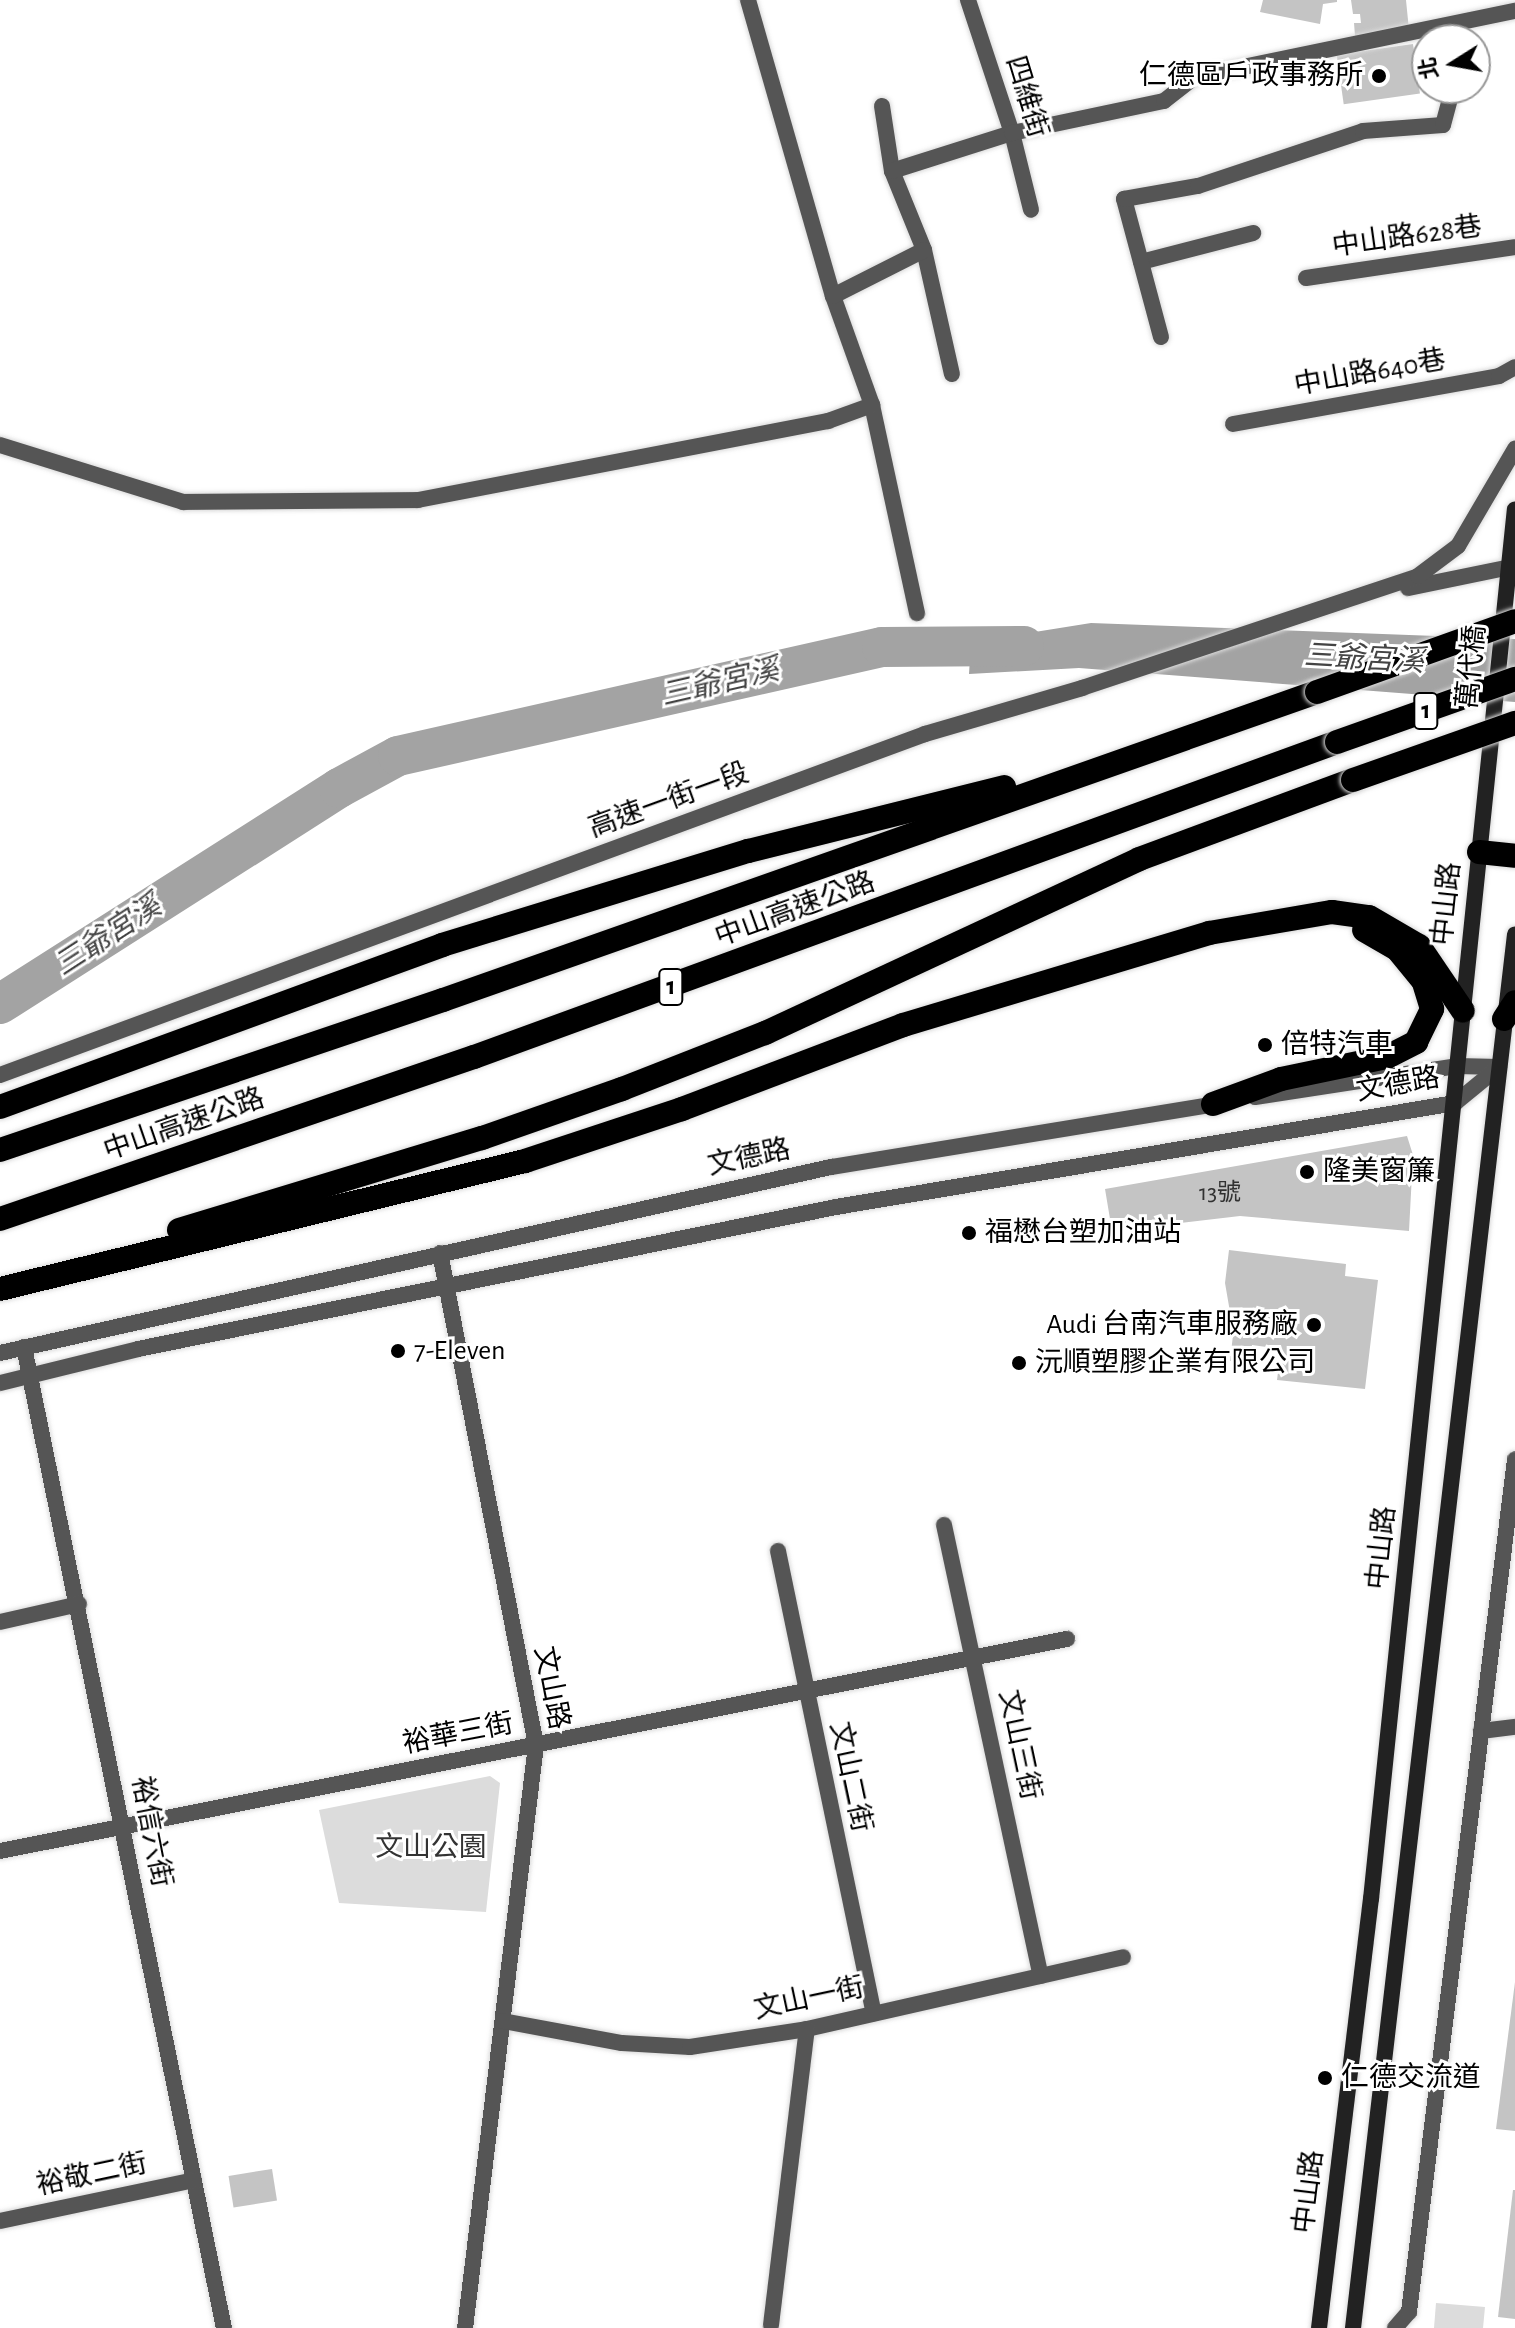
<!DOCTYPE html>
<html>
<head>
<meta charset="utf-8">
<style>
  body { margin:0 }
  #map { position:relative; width:1515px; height:2328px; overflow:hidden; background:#fff; font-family:"Alegreya Sans","Noto Sans TC",sans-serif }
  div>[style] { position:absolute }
  .green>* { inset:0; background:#dcdcdc }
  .water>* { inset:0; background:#a3a3a3 }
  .river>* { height:40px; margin:-20px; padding:0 20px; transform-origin:20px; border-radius:20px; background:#a3a3a3 }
  .building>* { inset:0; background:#c4c4c4; transform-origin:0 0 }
  .roads { filter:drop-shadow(0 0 2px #dbdbdb) drop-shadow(0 0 2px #dbdbdb) }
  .minor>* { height:16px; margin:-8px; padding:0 8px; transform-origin:8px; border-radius:8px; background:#555 }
  .tertiary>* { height:16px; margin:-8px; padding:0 8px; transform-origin:8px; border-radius:8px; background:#555 }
  .secondary>* { height:16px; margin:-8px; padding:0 8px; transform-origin:8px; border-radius:8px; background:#222 }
  .motorway>* { height:24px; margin:-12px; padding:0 12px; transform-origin:12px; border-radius:12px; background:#000 }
  .bridges { filter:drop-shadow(0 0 2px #dbdbdb) drop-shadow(0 0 2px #dbdbdb) }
  .motorway-bridge>* { height:24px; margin:-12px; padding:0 12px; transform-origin:12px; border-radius:12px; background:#000 }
  .dots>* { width:22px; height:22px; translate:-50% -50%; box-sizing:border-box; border:4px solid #fff; border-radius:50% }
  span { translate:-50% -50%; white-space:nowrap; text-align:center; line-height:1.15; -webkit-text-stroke:6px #fff; paint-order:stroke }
  .number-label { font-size:24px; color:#313131 }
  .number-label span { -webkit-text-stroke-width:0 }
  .shield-label span { padding:2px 6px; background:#fff; border:2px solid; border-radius:6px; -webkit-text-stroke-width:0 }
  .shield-label { font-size:26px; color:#000; font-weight:700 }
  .poi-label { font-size:28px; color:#000 }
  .right { translate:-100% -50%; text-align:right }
  .left { translate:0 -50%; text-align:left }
  .street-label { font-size:28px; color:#000 }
  .park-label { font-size:28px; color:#333 }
  .water-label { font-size:30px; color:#444; font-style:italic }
  .north { position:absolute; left:1411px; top:24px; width:80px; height:80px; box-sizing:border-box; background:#fff; border:2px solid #999; border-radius:50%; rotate:259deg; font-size:22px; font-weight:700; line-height:32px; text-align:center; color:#000 }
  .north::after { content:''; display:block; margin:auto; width:28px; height:36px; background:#000; clip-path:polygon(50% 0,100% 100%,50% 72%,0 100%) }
</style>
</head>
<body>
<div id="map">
  <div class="green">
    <i style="clip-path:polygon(490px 1776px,500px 1783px,486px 1912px,339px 1903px,319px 1810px)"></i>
    <i style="clip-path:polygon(1436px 2303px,1485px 2307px,1483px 2328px,1434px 2328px)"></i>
  </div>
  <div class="water">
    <i style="clip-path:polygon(1091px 623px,1515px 639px,1515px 702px,1079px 668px,969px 674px,971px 642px)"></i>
  </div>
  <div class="river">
    <i style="left:0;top:1004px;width:402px;rotate:-32.5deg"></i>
    <i style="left:339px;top:788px;width:67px;rotate:-28.5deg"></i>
    <i style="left:398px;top:756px;width:496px;rotate:-12.7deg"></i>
    <i style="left:882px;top:647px;width:142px;rotate:-0.4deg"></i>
  </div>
  <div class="building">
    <i style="clip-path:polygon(1263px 0,1337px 0,1337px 2px,1323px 4px,1320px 24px,1260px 12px)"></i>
    <i style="clip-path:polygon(1351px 0,1406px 0,1409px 30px,1355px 36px,1354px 23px,1361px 23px,1360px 14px,1353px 14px)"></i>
    <i style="left:1413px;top:44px;width:50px;height:77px;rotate:82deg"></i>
    <i style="clip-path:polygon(1407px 1136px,1413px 1155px,1409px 1231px,1240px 1216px,1112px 1231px,1105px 1189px)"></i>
    <i style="clip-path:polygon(1229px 1250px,1346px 1264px,1345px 1276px,1378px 1280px,1365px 1389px,1277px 1380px,1281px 1349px,1252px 1345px,1250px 1363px,1230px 1361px,1233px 1335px,1253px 1337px,1256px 1315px,1230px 1312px,1225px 1283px)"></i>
    <i style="clip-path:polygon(1515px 1982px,1515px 2131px,1496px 2129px)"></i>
    <i style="left:272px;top:2169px;width:32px;height:44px;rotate:81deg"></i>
    <i style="clip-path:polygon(1513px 2190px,1515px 2190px,1515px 2319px,1498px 2317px)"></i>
  </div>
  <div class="roads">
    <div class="minor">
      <i style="left:748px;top:0;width:308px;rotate:74deg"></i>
      <i style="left:833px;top:296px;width:116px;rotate:70.3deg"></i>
      <i style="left:872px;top:405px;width:213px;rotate:77.8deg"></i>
      <i style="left:968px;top:0;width:140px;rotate:71.7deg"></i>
      <i style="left:1012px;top:133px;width:79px;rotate:76.1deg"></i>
      <i style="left:882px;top:106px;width:66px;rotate:81.3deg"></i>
      <i style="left:892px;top:171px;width:85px;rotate:67.9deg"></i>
      <i style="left:924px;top:250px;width:127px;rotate:77.3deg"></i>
      <i style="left:892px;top:171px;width:126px;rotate:-17.6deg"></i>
      <i style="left:1012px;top:133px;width:155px;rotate:-11.9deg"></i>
      <i style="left:1164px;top:101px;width:39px;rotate:-38deg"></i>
      <i style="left:1195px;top:77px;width:327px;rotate:-11.7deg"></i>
      <i style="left:1141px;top:262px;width:116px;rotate:-14.5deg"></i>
      <i style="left:1306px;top:278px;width:211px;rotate:-8.4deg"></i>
      <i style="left:833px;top:296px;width:102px;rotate:-26.8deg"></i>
      <i style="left:1161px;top:337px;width:143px;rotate:-105deg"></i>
      <i style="left:1124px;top:199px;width:75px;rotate:-10deg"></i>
      <i style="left:1198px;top:186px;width:174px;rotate:-18.4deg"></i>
      <i style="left:1363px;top:131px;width:80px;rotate:-4.3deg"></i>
      <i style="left:1443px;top:125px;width:38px;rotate:-75deg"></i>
      <i style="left:1233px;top:424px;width:270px;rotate:-10.2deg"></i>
      <i style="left:1499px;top:376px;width:18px;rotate:-29deg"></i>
      <i style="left:0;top:445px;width:192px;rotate:17.3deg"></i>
      <i style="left:183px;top:502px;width:235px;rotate:-0.5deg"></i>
      <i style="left:418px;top:500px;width:418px;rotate:-10.9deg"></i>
      <i style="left:828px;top:421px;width:47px;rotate:-20deg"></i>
      <i style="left:1408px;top:588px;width:109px;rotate:-11.6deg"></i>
      <i style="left:0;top:1075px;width:986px;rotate:-20.24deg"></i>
      <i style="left:925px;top:734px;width:164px;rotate:-16.3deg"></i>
      <i style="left:1082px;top:688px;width:354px;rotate:-18.4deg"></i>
      <i style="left:1418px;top:576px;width:50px;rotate:-36.9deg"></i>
      <i style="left:1458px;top:546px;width:113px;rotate:-59.6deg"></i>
      <i style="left:440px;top:1253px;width:501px;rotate:78.96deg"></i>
      <i style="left:536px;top:1745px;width:587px;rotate:96.94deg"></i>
      <i style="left:24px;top:1347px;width:1001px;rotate:78.48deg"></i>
      <i style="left:944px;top:1525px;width:461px;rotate:77.9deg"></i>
      <i style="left:778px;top:1551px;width:472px;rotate:78.3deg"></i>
      <i style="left:0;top:1622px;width:81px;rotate:-12.8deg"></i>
      <i style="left:1481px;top:1731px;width:34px;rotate:-7deg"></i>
      <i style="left:0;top:1851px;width:1088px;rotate:-11.24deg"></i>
      <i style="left:503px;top:2021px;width:121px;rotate:10.5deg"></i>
      <i style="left:622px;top:2043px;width:68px;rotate:3.4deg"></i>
      <i style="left:690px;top:2047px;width:118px;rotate:-8.7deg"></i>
      <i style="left:807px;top:2029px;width:324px;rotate:-12.8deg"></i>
      <i style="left:0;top:2221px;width:198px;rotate:-11.9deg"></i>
      <i style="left:771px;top:2325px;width:298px;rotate:-83.1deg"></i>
      <i style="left:1395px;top:2328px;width:21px;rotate:-49deg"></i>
      <i style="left:1409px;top:2312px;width:859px;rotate:-82.91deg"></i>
    </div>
    <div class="tertiary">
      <i style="left:1255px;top:1097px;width:204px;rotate:-8.7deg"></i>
      <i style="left:1457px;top:1066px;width:42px;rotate:1.4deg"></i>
      <i style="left:0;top:1353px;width:852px;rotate:-12.62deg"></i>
      <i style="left:831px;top:1167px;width:394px;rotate:-9.3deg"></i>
      <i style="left:0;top:1383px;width:142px;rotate:-13.8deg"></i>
      <i style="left:138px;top:1349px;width:712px;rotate:-11.5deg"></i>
      <i style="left:836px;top:1207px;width:628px;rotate:-9.54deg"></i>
      <i style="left:1455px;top:1103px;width:57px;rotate:-39.3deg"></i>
    </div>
    <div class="secondary">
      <i style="left:1319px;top:2328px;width:432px;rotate:-83.1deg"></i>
      <i style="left:1371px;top:1899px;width:1397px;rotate:-84.09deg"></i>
      <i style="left:1353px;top:2328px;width:1403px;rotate:-83.37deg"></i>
    </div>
    <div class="motorway">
      <i style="left:1479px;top:852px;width:36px;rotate:6deg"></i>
      <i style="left:1504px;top:1019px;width:20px;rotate:-57deg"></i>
      <i style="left:1213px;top:1104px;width:72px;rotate:-20.2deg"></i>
      <i style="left:1281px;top:1079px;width:108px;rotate:-11.7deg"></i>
      <i style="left:1387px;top:1057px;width:33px;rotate:-27deg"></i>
      <i style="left:1416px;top:1042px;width:37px;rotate:-64deg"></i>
      <i style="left:1432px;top:1009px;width:28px;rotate:-107deg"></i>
      <i style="left:1424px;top:982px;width:43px;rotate:-129.3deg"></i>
      <i style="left:1397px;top:949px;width:38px;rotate:-150deg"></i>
      <i style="left:0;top:1107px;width:471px;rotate:-20.1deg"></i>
      <i style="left:442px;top:945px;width:320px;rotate:-17.1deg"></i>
      <i style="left:748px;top:851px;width:264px;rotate:-14deg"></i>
      <i style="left:0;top:1150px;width:468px;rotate:-18.7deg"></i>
      <i style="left:443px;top:1000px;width:927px;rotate:-19.41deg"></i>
      <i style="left:0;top:1219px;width:501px;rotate:-18.87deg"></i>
      <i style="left:474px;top:1057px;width:919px;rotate:-20.05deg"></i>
      <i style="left:179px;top:1230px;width:317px;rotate:-16.9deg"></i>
      <i style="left:482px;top:1138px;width:148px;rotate:-19.3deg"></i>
      <i style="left:622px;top:1089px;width:154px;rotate:-21.4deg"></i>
      <i style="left:765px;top:1033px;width:412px;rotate:-24.9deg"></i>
      <i style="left:1139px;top:859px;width:228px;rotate:-20.3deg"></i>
      <i style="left:0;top:1289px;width:540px;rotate:-13.7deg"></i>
      <i style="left:525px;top:1161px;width:165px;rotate:-18.3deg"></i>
      <i style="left:682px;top:1109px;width:236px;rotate:-20.8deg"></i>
      <i style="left:903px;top:1025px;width:320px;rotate:-16.7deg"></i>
      <i style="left:1209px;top:933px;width:125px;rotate:-9.7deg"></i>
      <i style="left:1332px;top:912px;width:37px;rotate:8deg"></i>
      <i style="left:1369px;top:917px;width:58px;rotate:30.1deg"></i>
      <i style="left:1419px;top:946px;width:78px;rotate:55.9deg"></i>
    </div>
  </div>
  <div class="bridges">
    <div class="motorway-bridge">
      <i style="left:1317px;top:692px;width:210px;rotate:-19.7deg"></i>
      <i style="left:1337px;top:742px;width:189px;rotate:-19.5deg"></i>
      <i style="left:1353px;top:780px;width:172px;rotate:-19.4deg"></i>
    </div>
  </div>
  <div class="dots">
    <i style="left:1379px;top:76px;background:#000"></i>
    <i style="left:1265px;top:1045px;background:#000"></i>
    <i style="left:1307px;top:1172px;background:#000"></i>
    <i style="left:969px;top:1233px;background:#000"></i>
    <i style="left:1314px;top:1325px;background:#000"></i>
    <i style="left:398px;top:1351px;background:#000"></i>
    <i style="left:1019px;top:1363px;background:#000"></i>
    <i style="left:1325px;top:2078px;background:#000"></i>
  </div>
  <div class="number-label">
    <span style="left:1220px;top:1194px">13號</span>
  </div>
  <div class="shield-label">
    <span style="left:1426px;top:711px">1</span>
    <span style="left:671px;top:987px">1</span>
  </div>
  <div class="poi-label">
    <span class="right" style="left:1363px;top:76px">仁德區戶政事務所</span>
    <span class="left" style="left:1281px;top:1045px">倍特汽車</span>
    <span class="left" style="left:1323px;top:1172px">隆美窗簾</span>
    <span class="left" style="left:985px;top:1233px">福懋台塑加油站</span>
    <span class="right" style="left:1298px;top:1325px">Audi 台南汽車服務廠</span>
    <span class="left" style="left:414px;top:1351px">7-Eleven</span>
    <span class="left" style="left:1035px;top:1363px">沅順塑膠企業有限公司</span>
    <span class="left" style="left:1341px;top:2078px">仁德交流道</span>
  </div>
  <div class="street-label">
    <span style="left:1026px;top:97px;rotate:73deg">四維街</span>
    <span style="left:1407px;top:237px;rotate:-8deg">中山路628巷</span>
    <span style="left:1370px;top:373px;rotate:-10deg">中山路640巷</span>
    <span style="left:1472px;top:667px;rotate:-84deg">萬代橋</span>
    <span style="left:669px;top:801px;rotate:-20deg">高速一街一段</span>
    <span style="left:1447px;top:904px;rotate:-84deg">中山路</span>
    <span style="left:795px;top:910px;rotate:-20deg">中山高速公路</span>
    <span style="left:1398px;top:1085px;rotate:-10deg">文德路</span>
    <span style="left:184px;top:1125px;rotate:-19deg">中山高速公路</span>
    <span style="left:749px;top:1158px;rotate:-12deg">文德路</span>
    <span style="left:1382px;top:1548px;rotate:-84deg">中山路</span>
    <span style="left:551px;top:1688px;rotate:79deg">文山路</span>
    <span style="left:458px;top:1734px;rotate:-11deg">裕華三街</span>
    <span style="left:1019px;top:1745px;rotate:78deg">文山三街</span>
    <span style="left:850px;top:1777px;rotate:78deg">文山二街</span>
    <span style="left:151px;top:1832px;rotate:79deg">裕信六街</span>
    <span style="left:809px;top:1999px;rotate:-12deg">文山一街</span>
    <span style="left:92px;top:2175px;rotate:-12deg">裕敬二街</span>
    <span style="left:1309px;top:2192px;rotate:-83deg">中山路</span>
  </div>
  <div class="park-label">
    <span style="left:431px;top:1848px">文山公園</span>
  </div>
  <div class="water-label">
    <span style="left:1364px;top:659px;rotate:3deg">三爺宮溪</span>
    <span style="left:720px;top:683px;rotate:-13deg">三爺宮溪</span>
    <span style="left:108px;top:936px;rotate:-33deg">三爺宮溪</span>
  </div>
  <div class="north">北</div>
</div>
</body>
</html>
